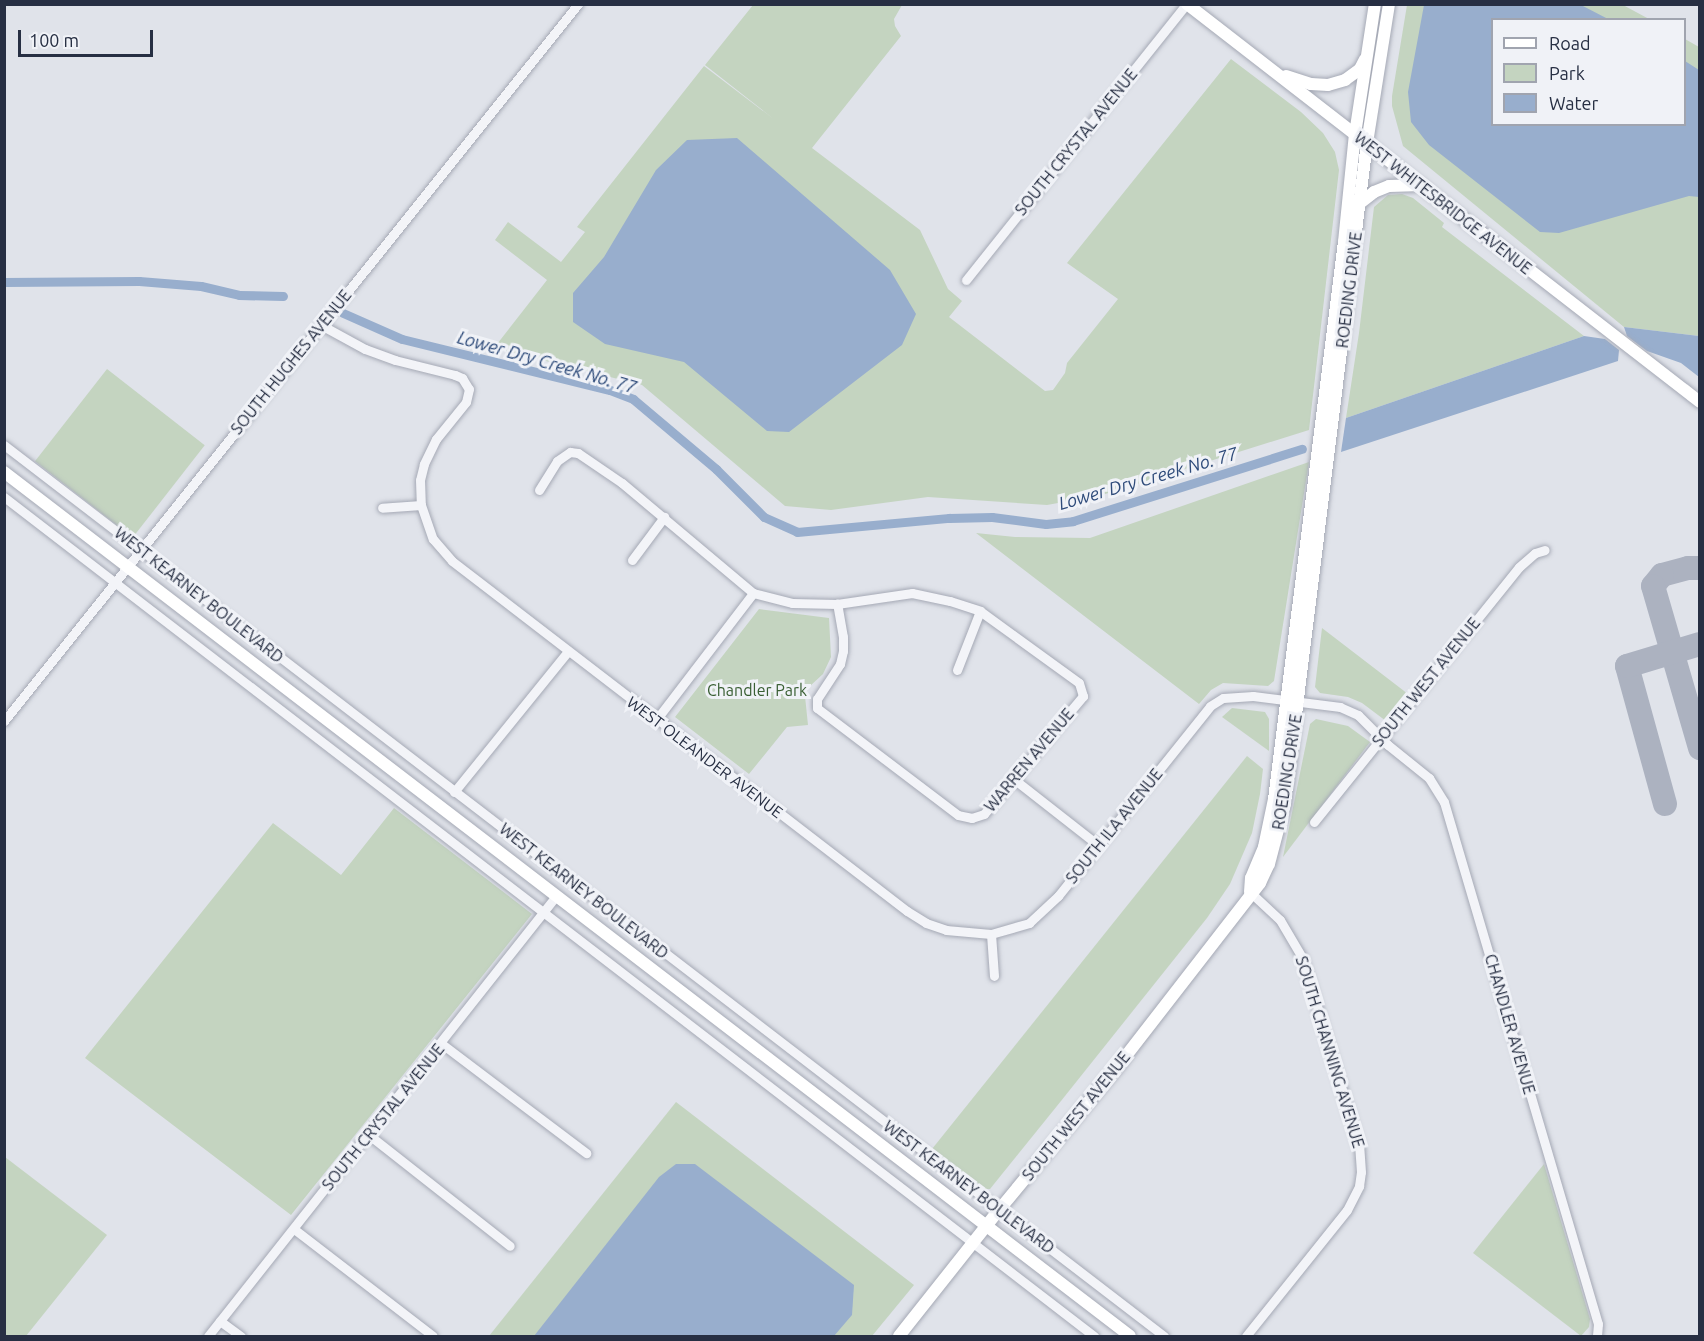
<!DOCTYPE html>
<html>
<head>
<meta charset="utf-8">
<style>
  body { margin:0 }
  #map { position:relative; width:1704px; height:1341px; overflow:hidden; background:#e0e3ea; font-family:Ubuntu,sans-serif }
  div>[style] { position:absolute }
  .green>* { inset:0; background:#c4d4c0; transform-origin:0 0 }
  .water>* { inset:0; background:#98aecd }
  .canal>* { height:9px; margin:-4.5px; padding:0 4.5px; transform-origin:4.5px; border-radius:4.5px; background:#98aecd }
  .taxiway>* { height:24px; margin:-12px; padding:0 12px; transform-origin:12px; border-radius:12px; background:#acb2c0 }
  .roads { filter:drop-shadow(0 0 2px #a5a9b5) drop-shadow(0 0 2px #a5a9b5) }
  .street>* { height:9px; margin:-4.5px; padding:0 4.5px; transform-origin:4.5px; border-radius:4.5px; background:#f3f4f8 }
  .secondary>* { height:12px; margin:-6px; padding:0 6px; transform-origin:6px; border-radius:6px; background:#fff }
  span { translate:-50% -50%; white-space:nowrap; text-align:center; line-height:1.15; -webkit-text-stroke:6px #f0f2f7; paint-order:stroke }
  .street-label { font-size:16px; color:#272f43 }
  .park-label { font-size:16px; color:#395f33 }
  .water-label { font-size:18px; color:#2e4b7a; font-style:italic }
  .frame { position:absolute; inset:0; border:6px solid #272f43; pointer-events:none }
  .legend { position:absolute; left:1491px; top:18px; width:195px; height:108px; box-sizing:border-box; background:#f0f2f7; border:2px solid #a0a4af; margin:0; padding:8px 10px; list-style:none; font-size:18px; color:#272f43 }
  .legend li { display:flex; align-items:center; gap:12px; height:30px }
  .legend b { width:30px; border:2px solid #a0a4af }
  .scale { position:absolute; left:18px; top:30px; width:135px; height:27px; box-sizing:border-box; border:3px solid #272f43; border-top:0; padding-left:8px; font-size:18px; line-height:21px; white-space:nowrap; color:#272f43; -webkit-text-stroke:4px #f0f2f7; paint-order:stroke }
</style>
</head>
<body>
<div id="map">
  <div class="green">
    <i style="clip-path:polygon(753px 5px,902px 5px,894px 19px,895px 26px,901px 36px,812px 148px,920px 230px,948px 289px,962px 301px,949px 317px,1045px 391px,1053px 390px,1065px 373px,1067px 363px,1118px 299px,1067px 263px,1231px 59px,1301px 112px,1323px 133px,1335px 152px,1339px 170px,1309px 430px,1102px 495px,1047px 505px,928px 497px,831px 510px,785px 506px,642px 385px,494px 348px,547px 280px,495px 240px,508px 222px,561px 262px,585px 232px,577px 227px,704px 66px,775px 120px,705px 65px)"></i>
    <i style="clip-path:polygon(1407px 5px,1623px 5px,1649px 19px,1492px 20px,1492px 124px,1684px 124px,1685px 39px,1699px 47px,1699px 336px,1624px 327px,1403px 146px,1392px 106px,1392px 96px)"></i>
    <i style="clip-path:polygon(1402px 194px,1413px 198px,1444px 223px,1442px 227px,1584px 336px,1346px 418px,1359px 333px,1374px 207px,1388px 195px)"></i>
    <i style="left:107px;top:369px;width:124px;height:117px;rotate:38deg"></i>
    <i style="clip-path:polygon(1309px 462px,1274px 681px,1268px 686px,1223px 683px,1211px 690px,1199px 704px,976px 533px,1015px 537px,1090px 538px)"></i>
    <i style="clip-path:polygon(759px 609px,829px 618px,831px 657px,823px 674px,809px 687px,805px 696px,808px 725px,787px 727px,749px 774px,675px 717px)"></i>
    <i style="clip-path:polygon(1322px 628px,1408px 694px,1386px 721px,1362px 703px,1348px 697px,1320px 693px,1315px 687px)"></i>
    <i style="clip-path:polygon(1232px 708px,1265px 712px,1269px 719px,1269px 751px,1222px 717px)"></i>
    <i style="clip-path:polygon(1316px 719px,1348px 726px,1370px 742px,1283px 857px,1310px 724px)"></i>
    <i style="clip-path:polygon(1247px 756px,1263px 769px,1260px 794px,1252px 833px,1230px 884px,1207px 918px,1061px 1101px,990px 1189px,985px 1189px,932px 1149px)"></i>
    <i style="clip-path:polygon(394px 808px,532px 914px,291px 1215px,85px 1058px,273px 823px,341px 875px)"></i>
    <i style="clip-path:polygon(676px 1102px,914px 1285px,872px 1336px,489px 1336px)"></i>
    <i style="clip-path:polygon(5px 1157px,107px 1235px,26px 1336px,5px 1336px)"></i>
    <i style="clip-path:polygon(1544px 1164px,1590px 1319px,1589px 1327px,1581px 1336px,1473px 1253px)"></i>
  </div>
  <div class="water">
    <i style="clip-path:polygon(1424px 5px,1581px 5px,1608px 19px,1492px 20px,1492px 124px,1684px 124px,1685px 61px,1699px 70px,1699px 197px,1689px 196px,1559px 233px,1540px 232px,1429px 145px,1411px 122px,1408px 92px)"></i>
    <i style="clip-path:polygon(737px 138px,890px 270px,916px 314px,902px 345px,789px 432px,767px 431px,684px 362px,605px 344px,573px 322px,573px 293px,604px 257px,656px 170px,687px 140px)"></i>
    <i style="clip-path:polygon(1624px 327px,1699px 336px,1699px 377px,1681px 363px,1647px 351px,1627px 336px)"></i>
    <i style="clip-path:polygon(1584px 336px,1605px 339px,1619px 350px,1618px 361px,1341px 452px,1346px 418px)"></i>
    <i style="clip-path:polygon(676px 1164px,695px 1164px,854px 1285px,852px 1315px,834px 1336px,534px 1336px,659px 1177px)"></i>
  </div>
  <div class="canal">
    <i style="left:4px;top:282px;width:135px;rotate:-0.4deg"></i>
    <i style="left:139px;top:281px;width:62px;rotate:4.6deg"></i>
    <i style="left:201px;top:286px;width:39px;rotate:13deg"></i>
    <i style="left:239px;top:295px;width:44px;rotate:1.3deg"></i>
    <i style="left:343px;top:313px;width:64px;rotate:23.8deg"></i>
    <i style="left:402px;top:339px;width:214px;rotate:13.8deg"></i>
    <i style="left:610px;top:390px;width:25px;rotate:21deg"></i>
    <i style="left:633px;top:399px;width:109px;rotate:40.1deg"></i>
    <i style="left:716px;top:469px;width:68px;rotate:45deg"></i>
    <i style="left:764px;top:517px;width:36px;rotate:24deg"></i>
    <i style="left:797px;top:532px;width:153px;rotate:-5.3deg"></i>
    <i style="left:949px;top:518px;width:43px;rotate:-1.3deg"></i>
    <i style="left:992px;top:517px;width:54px;rotate:7.4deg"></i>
    <i style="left:1046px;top:524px;width:27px;rotate:-6deg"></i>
    <i style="left:1073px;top:521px;width:240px;rotate:-17.5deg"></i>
  </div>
  <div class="taxiway">
    <i style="left:1700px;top:568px;width:12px;rotate:180deg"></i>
    <i style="left:1688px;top:568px;width:27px;rotate:165deg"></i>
    <i style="left:1662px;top:575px;width:14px;rotate:129deg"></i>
    <i style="left:1653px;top:586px;width:169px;rotate:73.8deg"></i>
    <i style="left:1665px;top:804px;width:143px;rotate:-105.4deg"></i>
    <i style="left:1627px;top:666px;width:76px;rotate:-16.8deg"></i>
  </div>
  <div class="roads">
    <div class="street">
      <i style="left:966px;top:280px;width:353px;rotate:-51.4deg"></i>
      <i style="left:321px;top:325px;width:50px;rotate:28.6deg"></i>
      <i style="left:365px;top:349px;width:32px;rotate:20deg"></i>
      <i style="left:395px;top:360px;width:62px;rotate:14deg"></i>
      <i style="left:455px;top:375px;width:8px;rotate:23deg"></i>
      <i style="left:462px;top:378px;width:13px;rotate:58deg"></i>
      <i style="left:469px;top:389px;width:13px;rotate:103deg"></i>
      <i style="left:466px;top:402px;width:48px;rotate:129deg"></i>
      <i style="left:436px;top:439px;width:28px;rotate:116deg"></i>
      <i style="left:424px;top:464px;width:16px;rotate:104deg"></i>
      <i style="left:420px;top:480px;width:25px;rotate:88deg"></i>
      <i style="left:421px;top:505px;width:39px;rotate:176deg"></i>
      <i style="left:4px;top:445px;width:1463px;rotate:37.53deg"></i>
      <i style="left:539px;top:490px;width:34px;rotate:-58deg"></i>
      <i style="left:557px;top:461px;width:16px;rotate:-35deg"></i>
      <i style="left:570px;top:452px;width:8px;rotate:7deg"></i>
      <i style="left:578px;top:453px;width:53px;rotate:34.3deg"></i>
      <i style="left:622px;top:483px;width:171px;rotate:40deg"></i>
      <i style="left:753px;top:593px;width:40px;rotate:14.4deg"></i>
      <i style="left:792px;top:603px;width:45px;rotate:1.3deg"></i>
      <i style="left:837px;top:604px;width:76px;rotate:-8.3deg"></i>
      <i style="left:912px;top:593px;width:39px;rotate:12deg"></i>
      <i style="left:950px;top:601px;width:32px;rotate:18deg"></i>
      <i style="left:980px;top:611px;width:122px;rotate:36deg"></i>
      <i style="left:1079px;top:683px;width:14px;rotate:73deg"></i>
      <i style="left:1083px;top:696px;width:154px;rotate:130deg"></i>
      <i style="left:984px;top:814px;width:13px;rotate:162deg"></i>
      <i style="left:972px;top:818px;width:14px;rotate:-168deg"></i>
      <i style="left:958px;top:815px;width:177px;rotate:-142.8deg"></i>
      <i style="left:817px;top:708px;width:9px;rotate:-90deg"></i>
      <i style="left:817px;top:699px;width:42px;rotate:-56.7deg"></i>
      <i style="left:840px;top:664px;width:13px;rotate:-77deg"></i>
      <i style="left:843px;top:651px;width:14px;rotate:-90deg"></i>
      <i style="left:843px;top:637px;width:34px;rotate:-100deg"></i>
      <i style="left:4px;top:497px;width:1376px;rotate:37.59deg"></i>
      <i style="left:421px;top:505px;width:36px;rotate:71deg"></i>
      <i style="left:433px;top:539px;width:29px;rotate:49deg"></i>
      <i style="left:452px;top:561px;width:574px;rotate:37.57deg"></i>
      <i style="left:907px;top:911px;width:22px;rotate:32deg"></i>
      <i style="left:926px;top:923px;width:21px;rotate:19deg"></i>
      <i style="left:946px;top:930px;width:45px;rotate:5.1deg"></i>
      <i style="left:991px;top:934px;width:40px;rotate:-16deg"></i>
      <i style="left:1029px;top:923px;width:40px;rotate:-43deg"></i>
      <i style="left:1058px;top:896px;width:243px;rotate:-51.3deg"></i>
      <i style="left:1210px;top:706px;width:15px;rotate:-32deg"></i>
      <i style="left:1223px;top:698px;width:30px;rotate:-4deg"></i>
      <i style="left:1253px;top:696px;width:88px;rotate:7.2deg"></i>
      <i style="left:1340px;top:707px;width:20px;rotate:24deg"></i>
      <i style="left:1358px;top:715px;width:42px;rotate:45deg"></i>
      <i style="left:1388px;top:745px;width:53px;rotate:38.8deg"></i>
      <i style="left:1429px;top:778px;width:28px;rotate:58deg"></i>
      <i style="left:1444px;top:802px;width:544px;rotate:73.56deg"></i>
      <i style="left:1598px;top:1324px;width:12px;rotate:95deg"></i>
      <i style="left:632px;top:560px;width:54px;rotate:-53.3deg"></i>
      <i style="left:957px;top:670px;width:63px;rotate:-68.7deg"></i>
      <i style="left:656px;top:720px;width:160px;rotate:-52.6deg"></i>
      <i style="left:4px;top:721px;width:918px;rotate:-51.32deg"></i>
      <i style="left:1015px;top:780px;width:105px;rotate:38.1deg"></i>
      <i style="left:454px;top:792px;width:181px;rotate:-51deg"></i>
      <i style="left:1314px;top:822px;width:327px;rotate:-51.2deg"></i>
      <i style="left:1519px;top:567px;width:21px;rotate:-41deg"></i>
      <i style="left:1535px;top:553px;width:10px;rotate:-17deg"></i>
      <i style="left:991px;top:934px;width:42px;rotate:85.9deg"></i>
      <i style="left:442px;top:1044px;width:181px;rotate:37.1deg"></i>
      <i style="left:369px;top:1135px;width:179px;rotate:38.2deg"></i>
      <i style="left:294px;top:1229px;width:175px;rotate:37.6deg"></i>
      <i style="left:220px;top:1321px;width:26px;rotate:36deg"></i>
      <i style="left:208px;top:1336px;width:561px;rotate:-51.66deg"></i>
      <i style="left:1246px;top:1336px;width:161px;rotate:-51.3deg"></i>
      <i style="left:1347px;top:1210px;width:27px;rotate:-63deg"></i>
      <i style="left:1359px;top:1186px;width:14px;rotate:-82deg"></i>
      <i style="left:1361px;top:1172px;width:26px;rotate:-94deg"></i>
      <i style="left:1359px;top:1146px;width:195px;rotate:-106.7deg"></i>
      <i style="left:1303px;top:959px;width:45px;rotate:-120.5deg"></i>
      <i style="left:1280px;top:920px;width:41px;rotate:-137deg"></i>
    </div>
    <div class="secondary">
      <i style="left:1187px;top:4px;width:649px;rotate:37.81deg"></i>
      <i style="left:1286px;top:76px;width:26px;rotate:18deg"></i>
      <i style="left:1311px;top:84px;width:17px;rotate:3deg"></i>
      <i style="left:1328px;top:85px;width:18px;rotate:-16deg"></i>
      <i style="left:1345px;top:80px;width:19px;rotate:-36deg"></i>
      <i style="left:1360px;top:69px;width:11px;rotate:-63deg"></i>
      <i style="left:1360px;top:203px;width:18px;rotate:-38deg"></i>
      <i style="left:1374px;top:192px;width:16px;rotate:-22deg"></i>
      <i style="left:1389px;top:186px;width:32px;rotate:-2deg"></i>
      <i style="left:4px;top:472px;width:1419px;rotate:37.5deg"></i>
      <i style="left:1250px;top:892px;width:14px;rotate:-86deg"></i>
      <i style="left:1251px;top:878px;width:34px;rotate:-67deg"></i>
      <i style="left:1264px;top:847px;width:49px;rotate:-78.2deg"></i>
      <i style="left:1274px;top:799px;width:561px;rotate:-82.84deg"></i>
      <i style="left:1344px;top:242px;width:109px;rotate:-84.2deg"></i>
      <i style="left:1355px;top:134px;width:132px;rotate:-81.3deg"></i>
      <i style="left:899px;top:1336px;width:161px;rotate:-51.6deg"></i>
      <i style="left:999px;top:1210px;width:182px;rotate:-50.4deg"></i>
      <i style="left:1115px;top:1070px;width:237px;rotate:-52.2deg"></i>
      <i style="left:1260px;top:883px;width:21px;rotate:-65deg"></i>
      <i style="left:1269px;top:864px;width:63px;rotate:-75.3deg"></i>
      <i style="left:1285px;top:803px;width:665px;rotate:-82.92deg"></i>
      <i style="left:1367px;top:143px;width:141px;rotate:-81deg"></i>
    </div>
  </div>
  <div class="street-label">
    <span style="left:1076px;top:142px;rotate:-51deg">SOUTH CRYSTAL AVENUE</span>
    <span style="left:1443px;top:203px;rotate:38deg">WEST WHITESBRIDGE AVENUE</span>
    <span style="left:1349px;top:290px;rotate:-83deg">ROEDING DRIVE</span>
    <span style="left:291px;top:362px;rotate:-51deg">SOUTH HUGHES AVENUE</span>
    <span style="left:199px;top:595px;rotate:38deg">WEST KEARNEY BOULEVARD</span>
    <span style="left:1426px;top:682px;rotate:-51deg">SOUTH WEST AVENUE</span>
    <span style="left:705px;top:757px;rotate:37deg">WEST OLEANDER AVENUE</span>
    <span style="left:1029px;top:760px;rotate:-50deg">WARREN AVENUE</span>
    <span style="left:1287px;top:772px;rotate:-81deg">ROEDING DRIVE</span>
    <span style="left:1114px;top:826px;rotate:-51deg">SOUTH ILA AVENUE</span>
    <span style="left:584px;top:891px;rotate:38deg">WEST KEARNEY BOULEVARD</span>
    <span style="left:1510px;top:1024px;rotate:74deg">CHANDLER AVENUE</span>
    <span style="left:1330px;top:1052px;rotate:73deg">SOUTH CHANNING AVENUE</span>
    <span style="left:1076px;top:1116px;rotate:-51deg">SOUTH WEST AVENUE</span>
    <span style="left:383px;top:1117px;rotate:-51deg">SOUTH CRYSTAL AVENUE</span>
    <span style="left:969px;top:1187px;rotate:37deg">WEST KEARNEY BOULEVARD</span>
  </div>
  <div class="park-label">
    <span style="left:757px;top:690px">Chandler Park</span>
  </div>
  <div class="water-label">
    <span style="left:547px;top:362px;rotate:16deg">Lower Dry Creek No. 77</span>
    <span style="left:1148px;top:478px;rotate:-16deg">Lower Dry Creek No. 77</span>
  </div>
  <div class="frame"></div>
  <ul class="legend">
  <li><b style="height:8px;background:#fff"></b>Road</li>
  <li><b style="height:16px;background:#c4d4c0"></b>Park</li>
  <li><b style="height:16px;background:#98aecd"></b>Water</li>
  </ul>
  <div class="scale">100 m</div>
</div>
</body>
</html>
